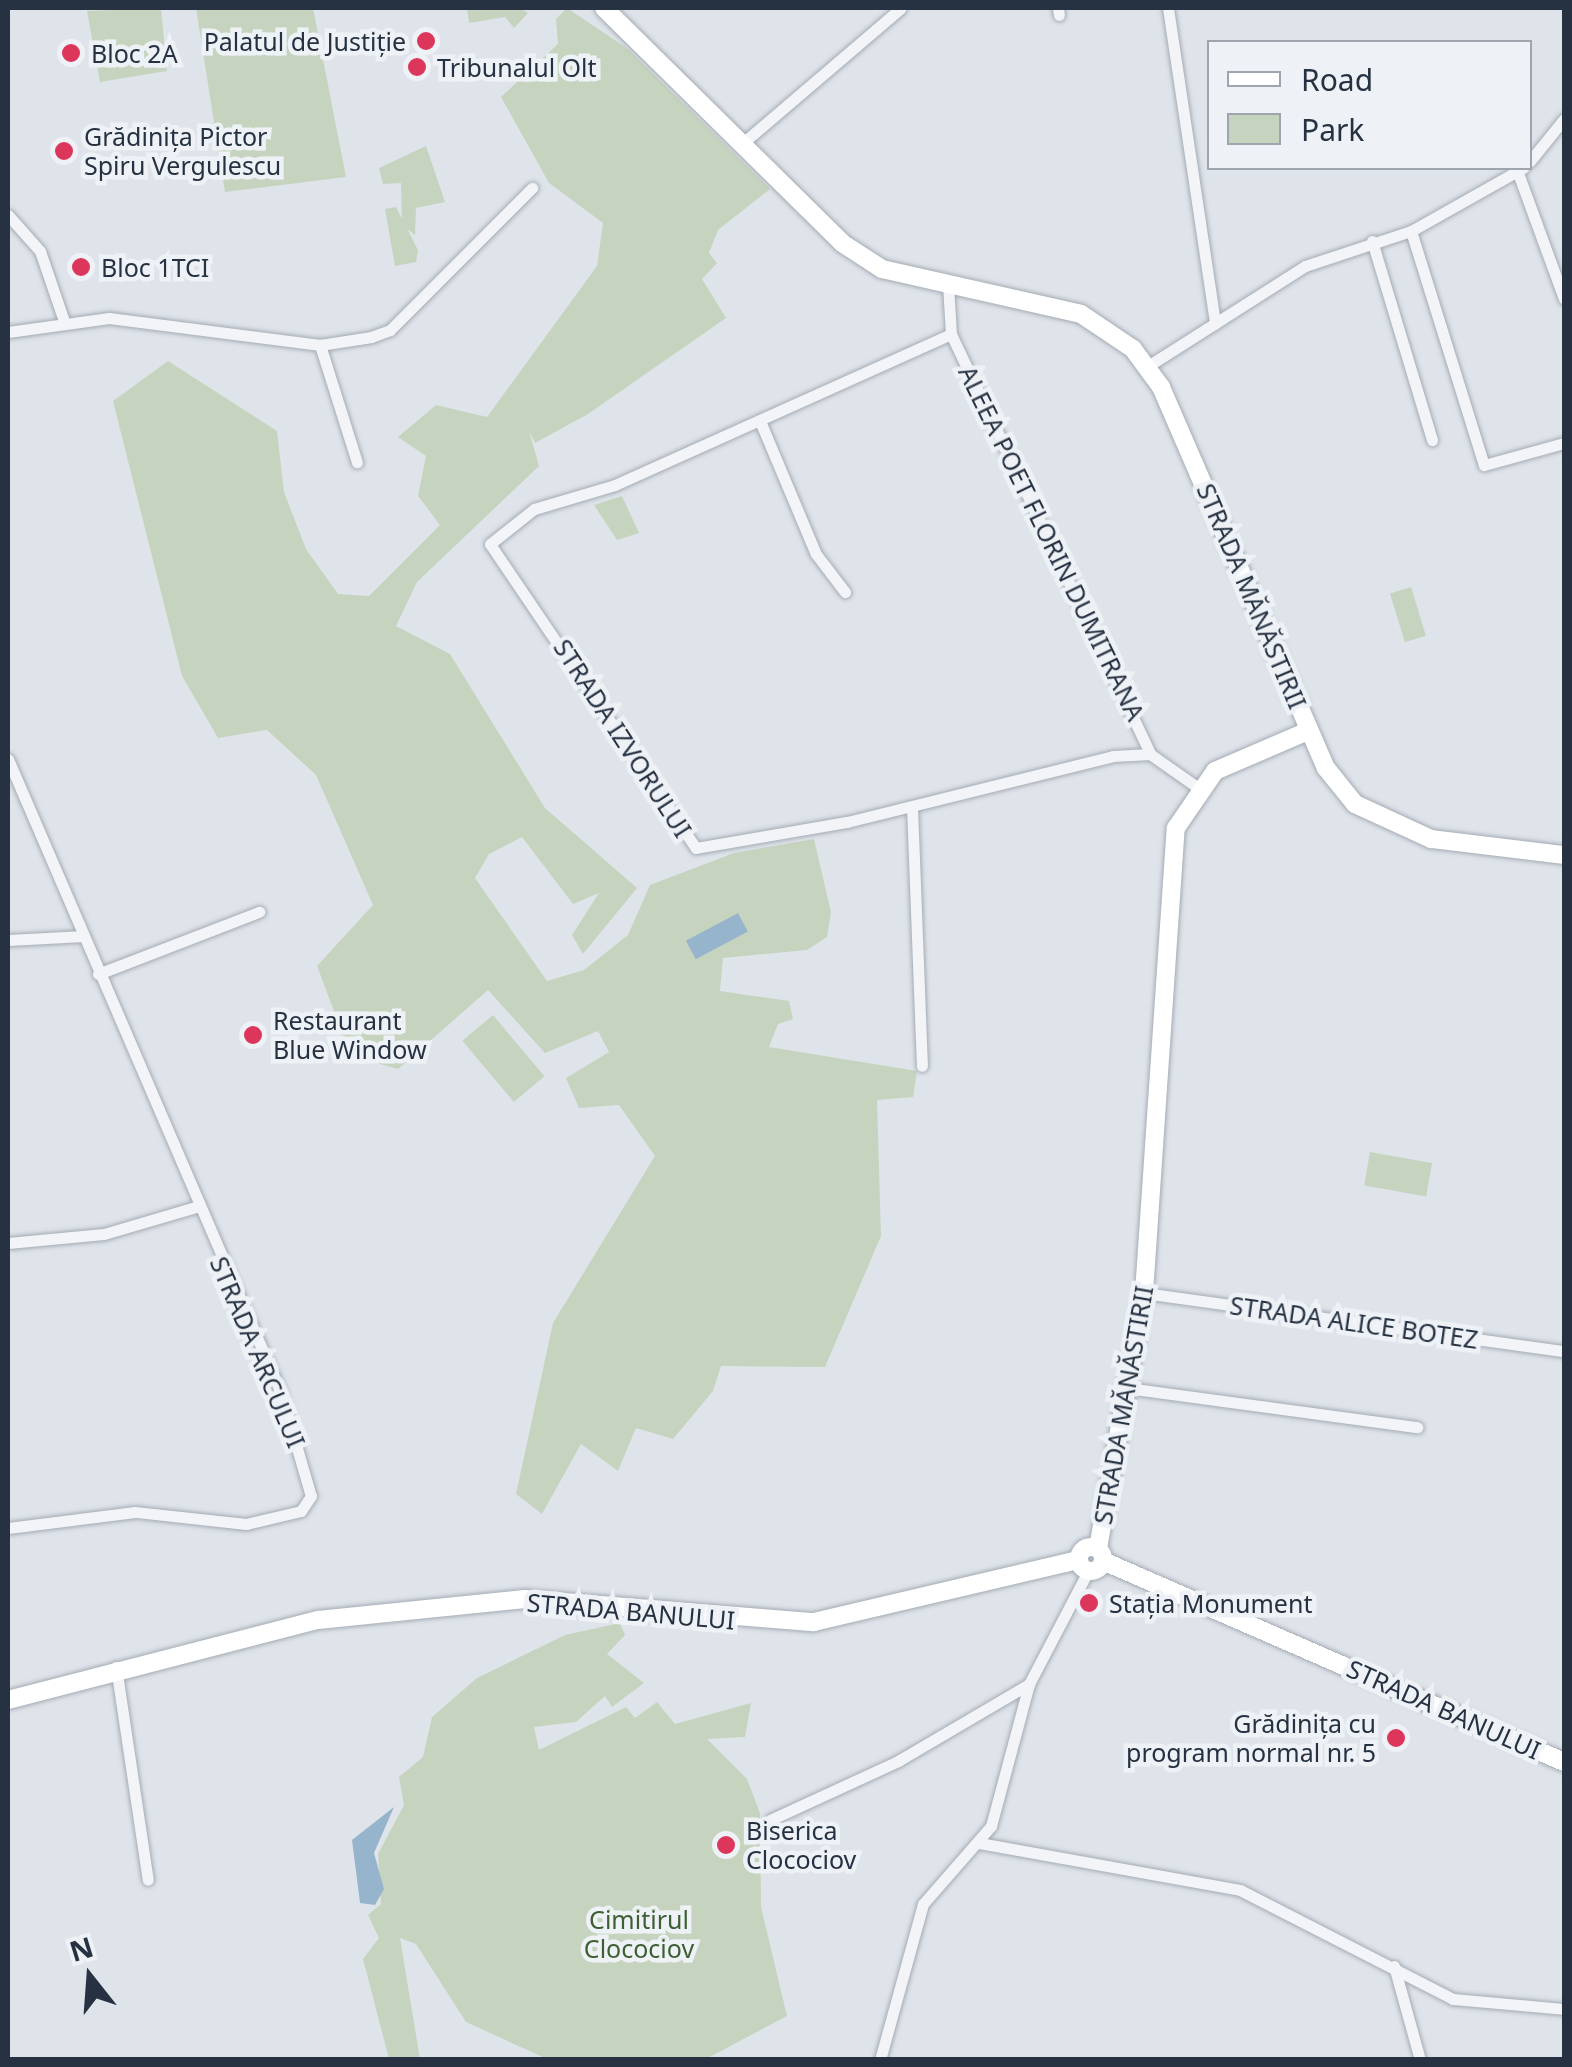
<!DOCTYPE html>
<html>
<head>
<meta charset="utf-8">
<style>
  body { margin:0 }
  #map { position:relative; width:1572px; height:2067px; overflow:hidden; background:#dfe4ea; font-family:"Noto Sans",sans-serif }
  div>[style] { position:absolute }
  .green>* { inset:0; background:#c6d4bf; transform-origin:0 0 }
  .water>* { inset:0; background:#96b5cd; transform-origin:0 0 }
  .roads { filter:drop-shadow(0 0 2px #a4abb4) drop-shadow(0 0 2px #a4abb4) }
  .street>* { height:11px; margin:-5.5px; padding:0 5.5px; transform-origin:5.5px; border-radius:5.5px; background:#f2f4f7 }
  .secondary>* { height:18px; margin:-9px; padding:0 9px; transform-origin:9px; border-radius:9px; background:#fff }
  .secondary>.ring { margin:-9px; padding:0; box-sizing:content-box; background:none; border:18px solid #fff; border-radius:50% }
  .dots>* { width:28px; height:28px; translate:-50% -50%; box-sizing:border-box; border:5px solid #eef2f7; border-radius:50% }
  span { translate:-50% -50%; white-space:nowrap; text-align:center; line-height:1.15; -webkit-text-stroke:9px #eef2f7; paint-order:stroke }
  .poi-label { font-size:25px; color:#263242 }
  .right { translate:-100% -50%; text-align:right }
  .left { translate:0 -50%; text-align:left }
  .street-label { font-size:25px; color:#263242 }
  .park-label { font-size:25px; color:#3e5f32 }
  .frame { position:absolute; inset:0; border:10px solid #263242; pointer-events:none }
  .legend { position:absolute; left:1207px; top:40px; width:325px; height:130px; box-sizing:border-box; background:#eef2f7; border:2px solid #9ea5af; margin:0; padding:12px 18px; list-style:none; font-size:30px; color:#263242 }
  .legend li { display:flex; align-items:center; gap:20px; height:50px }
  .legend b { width:50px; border:2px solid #9ea5af }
  .north { position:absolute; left:40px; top:1927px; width:100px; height:100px; -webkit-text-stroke:8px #eef2f7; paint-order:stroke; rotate:343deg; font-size:28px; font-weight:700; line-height:40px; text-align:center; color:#263242 }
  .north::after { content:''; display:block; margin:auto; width:35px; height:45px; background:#263242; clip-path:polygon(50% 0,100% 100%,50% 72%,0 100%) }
</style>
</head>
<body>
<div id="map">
  <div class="green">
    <i style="clip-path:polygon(161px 8px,167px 71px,100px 82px,87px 11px)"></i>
    <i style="clip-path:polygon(196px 8px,313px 8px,346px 177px,225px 192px)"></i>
    <i style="clip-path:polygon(467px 8px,520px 8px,528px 13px,514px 28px,505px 17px,469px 23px)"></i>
    <i style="clip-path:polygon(567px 8px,628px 49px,770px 189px,718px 230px,709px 253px,717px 263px,702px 279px,726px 318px,588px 414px,535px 443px,529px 431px,539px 466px,417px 582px,396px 626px,450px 654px,545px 808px,637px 888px,583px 954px,572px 935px,599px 893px,573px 904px,522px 837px,489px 854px,475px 878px,547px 981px,584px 970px,628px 935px,650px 885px,734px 853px,814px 839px,831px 912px,827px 937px,807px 950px,723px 958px,720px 991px,789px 1001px,793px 1019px,778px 1024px,769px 1047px,917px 1071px,913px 1097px,877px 1100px,881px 1236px,825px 1367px,721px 1366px,713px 1391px,673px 1439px,636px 1428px,618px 1471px,581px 1444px,542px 1514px,516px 1494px,553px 1323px,655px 1156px,619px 1105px,579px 1108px,566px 1078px,609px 1052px,598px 1031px,545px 1053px,488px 990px,398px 1069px,369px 1061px,361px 1045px,348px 1048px,317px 966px,373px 905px,316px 775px,267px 730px,218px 738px,182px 676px,113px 401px,168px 361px,277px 431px,284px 492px,306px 549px,338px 594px,369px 596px,440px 525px,418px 496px,426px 456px,398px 437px,436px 405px,487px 417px,597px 266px,603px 223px,549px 183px,501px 97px,558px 44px,556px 19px)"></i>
    <i style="clip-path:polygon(426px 146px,445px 202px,416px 208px,415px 235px,402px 225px,401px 183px,383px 184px,379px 168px)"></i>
    <i style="clip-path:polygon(396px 207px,418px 250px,416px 262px,395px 266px,385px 209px)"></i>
    <i style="clip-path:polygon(622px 496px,639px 533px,617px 540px,594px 505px)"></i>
    <i style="left:1411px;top:587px;width:51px;height:22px;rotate:73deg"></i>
    <i style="left:493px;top:1015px;width:80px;height:40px;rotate:50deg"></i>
    <i style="left:1370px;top:1152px;width:63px;height:34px;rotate:10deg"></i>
    <i style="clip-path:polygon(620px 1623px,625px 1635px,607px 1654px,644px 1683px,612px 1707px,605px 1696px,576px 1722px,534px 1727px,539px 1750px,626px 1707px,635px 1718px,657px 1702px,675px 1724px,751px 1703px,745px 1737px,707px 1739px,747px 1779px,760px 1813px,761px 1907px,787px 2016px,706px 2059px,547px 2059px,466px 2022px,416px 1944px,400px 1938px,420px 2059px,389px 2059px,363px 1959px,379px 1938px,368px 1915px,381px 1904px,378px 1854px,404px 1805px,399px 1777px,423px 1757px,432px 1717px,477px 1678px,565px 1635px)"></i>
  </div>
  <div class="water">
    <i style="left:738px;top:913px;width:21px;height:59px;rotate:62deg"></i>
    <i style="clip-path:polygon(394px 1807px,374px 1853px,384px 1889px,375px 1905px,360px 1903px,352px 1840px)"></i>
  </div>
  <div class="roads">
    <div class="street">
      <i style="left:1058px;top:8px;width:7px;rotate:82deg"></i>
      <i style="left:1168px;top:8px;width:319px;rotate:81.5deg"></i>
      <i style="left:744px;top:142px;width:206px;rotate:-40.5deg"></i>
      <i style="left:1530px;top:161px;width:54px;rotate:-51deg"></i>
      <i style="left:1518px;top:173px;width:134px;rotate:69.9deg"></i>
      <i style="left:8px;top:215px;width:48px;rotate:48.4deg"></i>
      <i style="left:40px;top:251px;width:74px;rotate:71.1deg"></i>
      <i style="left:1411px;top:231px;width:245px;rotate:72.7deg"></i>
      <i style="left:1484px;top:465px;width:83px;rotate:-15.4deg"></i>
      <i style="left:1372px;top:241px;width:208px;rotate:73.2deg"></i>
      <i style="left:948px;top:284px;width:50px;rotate:86.6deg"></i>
      <i style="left:951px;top:334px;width:465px;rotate:64.6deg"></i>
      <i style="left:8px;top:332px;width:102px;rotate:-7.9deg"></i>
      <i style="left:109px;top:318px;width:213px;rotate:7.3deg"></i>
      <i style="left:320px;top:345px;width:52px;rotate:-8.9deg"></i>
      <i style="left:371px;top:337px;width:20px;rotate:-20deg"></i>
      <i style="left:390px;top:330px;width:201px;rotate:-45deg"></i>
      <i style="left:951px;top:334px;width:368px;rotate:155.8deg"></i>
      <i style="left:615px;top:485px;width:84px;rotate:163.5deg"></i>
      <i style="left:534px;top:509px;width:56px;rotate:141.5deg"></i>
      <i style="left:490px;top:544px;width:367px;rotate:55.9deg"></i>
      <i style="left:696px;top:848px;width:153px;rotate:-9.8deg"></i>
      <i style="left:847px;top:822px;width:274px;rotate:-13.9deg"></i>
      <i style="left:1113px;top:756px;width:37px;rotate:-3deg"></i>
      <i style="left:1150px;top:754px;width:57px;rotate:35.1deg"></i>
      <i style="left:320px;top:345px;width:123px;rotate:72.5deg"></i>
      <i style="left:1148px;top:366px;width:186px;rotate:-32.5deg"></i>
      <i style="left:1305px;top:266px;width:112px;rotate:-18.3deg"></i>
      <i style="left:1411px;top:231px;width:129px;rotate:-29.4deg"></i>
      <i style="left:760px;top:421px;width:144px;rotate:67.2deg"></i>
      <i style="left:816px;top:554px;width:48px;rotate:52.7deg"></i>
      <i style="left:8px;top:759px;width:690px;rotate:66.7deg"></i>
      <i style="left:281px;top:1393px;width:107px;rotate:73.8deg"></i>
      <i style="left:311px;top:1496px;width:18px;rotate:124deg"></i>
      <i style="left:301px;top:1511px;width:57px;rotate:166.7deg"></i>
      <i style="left:246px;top:1524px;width:112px;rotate:-173.8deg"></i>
      <i style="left:135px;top:1512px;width:128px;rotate:172.8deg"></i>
      <i style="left:912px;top:807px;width:259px;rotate:87.8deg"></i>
      <i style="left:8px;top:940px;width:76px;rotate:-3deg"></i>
      <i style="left:98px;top:974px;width:173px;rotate:-21.1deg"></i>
      <i style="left:8px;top:1243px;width:96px;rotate:-5.4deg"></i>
      <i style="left:104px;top:1234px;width:96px;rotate:-16.4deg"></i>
      <i style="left:1144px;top:1293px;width:424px;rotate:7.9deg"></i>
      <i style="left:1127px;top:1388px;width:293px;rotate:7.7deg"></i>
      <i style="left:116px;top:1667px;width:215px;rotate:81.5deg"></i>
      <i style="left:770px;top:1820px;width:141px;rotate:-24.7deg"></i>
      <i style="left:898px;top:1761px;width:152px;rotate:-30.4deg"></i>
      <i style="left:979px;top:1843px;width:265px;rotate:10.2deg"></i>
      <i style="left:1240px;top:1890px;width:239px;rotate:27.1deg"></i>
      <i style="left:1453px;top:1999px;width:111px;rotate:5.1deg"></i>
      <i style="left:1394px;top:1966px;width:98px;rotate:74.5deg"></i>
      <i style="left:880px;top:2060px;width:162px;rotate:-74.6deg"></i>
      <i style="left:923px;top:1904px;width:103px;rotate:-48.9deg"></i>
      <i style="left:991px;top:1826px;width:147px;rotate:-75deg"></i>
      <i style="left:1029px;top:1684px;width:127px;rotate:-62.4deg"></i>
    </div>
    <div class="secondary">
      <i style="left:604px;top:8px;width:334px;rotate:44.6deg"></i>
      <i style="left:842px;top:243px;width:48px;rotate:33deg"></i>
      <i style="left:882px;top:269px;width:204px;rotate:12.7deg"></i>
      <i style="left:1081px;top:314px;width:63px;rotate:33.9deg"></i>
      <i style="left:1133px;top:349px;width:47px;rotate:53.6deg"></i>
      <i style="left:1161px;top:387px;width:415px;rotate:66.6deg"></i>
      <i style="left:1326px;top:768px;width:46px;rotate:51.1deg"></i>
      <i style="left:1355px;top:804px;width:84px;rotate:24.7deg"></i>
      <i style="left:1431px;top:839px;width:134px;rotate:6.9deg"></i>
      <i class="ring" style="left:1079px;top:1547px;width:6px;height:6px"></i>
      <i style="left:1098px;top:1548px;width:259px;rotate:-79.8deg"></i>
      <i style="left:1144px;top:1293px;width:466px;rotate:-86.1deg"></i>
      <i style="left:1176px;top:828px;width:69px;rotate:-55.6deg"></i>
      <i style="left:1215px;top:771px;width:103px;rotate:-23.3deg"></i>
      <i style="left:1103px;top:1561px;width:503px;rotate:23.56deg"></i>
      <i style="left:8px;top:1700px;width:320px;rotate:-14.5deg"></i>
      <i style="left:318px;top:1620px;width:208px;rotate:-5.8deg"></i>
      <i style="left:525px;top:1599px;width:290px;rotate:4.6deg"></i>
      <i style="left:814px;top:1622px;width:272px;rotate:-13.2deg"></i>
    </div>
  </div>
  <div class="dots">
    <i style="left:426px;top:41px;background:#dc365b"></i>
    <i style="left:71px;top:53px;background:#dc365b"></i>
    <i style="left:417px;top:67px;background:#dc365b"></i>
    <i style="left:64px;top:151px;background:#dc365b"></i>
    <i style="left:81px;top:267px;background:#dc365b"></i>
    <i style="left:253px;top:1035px;background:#dc365b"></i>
    <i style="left:1089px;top:1603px;background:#dc365b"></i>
    <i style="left:1396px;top:1738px;background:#dc365b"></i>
    <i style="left:726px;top:1845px;background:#dc365b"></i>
  </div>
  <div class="poi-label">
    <span class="right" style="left:406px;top:41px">Palatul de Justiție</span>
    <span class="left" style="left:91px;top:53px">Bloc 2A</span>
    <span class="left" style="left:437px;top:67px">Tribunalul Olt</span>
    <span class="left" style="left:84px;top:151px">Grădinița Pictor<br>Spiru Vergulescu</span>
    <span class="left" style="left:101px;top:267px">Bloc 1TCI</span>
    <span class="left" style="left:273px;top:1035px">Restaurant<br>Blue Window</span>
    <span class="left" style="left:1109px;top:1603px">Stația Monument</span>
    <span class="right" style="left:1376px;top:1738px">Grădinița cu<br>program normal nr. 5</span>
    <span class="left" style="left:746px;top:1845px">Biserica<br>Clocociov</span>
  </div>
  <div class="street-label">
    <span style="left:1052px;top:543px;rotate:64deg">ALEEA POET FLORIN DUMITRANA</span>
    <span style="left:1252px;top:596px;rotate:67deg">STRADA MĂNĂSTIRII</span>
    <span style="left:623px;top:738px;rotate:57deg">STRADA IZVORULUI</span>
    <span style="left:1354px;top:1322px;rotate:8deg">STRADA ALICE BOTEZ</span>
    <span style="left:258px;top:1352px;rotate:67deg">STRADA ARCULUI</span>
    <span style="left:1123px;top:1405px;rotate:-80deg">STRADA MĂNĂSTIRII</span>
    <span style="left:631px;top:1611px;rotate:5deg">STRADA BANULUI</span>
    <span style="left:1444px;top:1709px;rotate:24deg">STRADA BANULUI</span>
  </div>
  <div class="park-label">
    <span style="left:639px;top:1934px">Cimitirul<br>Clocociov</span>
  </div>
  <div class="frame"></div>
  <ul class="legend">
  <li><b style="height:12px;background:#fff"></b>Road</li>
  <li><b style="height:28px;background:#c6d4bf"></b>Park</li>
  </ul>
  <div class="north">N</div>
</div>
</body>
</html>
